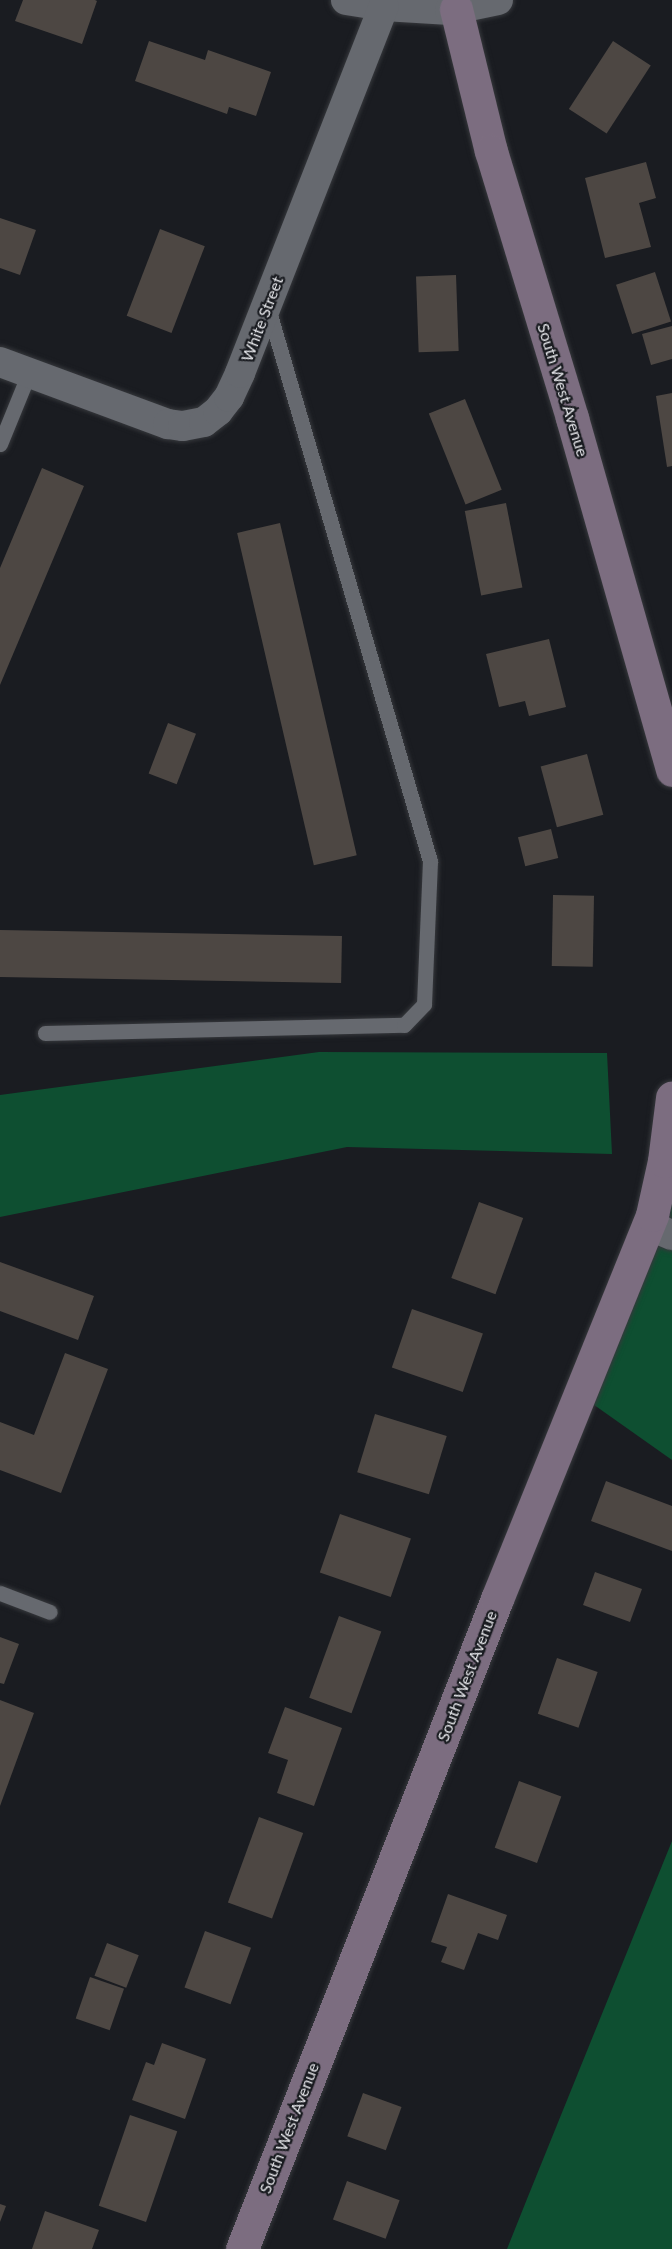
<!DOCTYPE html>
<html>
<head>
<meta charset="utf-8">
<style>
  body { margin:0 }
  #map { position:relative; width:672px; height:2249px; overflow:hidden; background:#1a1c21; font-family:Lato,sans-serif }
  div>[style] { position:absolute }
  .green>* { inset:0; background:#0e4f31 }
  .building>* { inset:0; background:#4d4743; transform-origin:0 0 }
  .roads { filter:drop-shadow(0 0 2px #36383c) drop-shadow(0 0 2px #36383c) }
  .lane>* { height:15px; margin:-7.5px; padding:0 7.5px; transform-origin:7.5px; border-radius:7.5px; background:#66696f }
  .street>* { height:30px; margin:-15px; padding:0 15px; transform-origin:15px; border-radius:15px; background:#66696f }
  .secondary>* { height:33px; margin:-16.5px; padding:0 16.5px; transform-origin:16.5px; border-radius:16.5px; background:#7c6d80 }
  span { translate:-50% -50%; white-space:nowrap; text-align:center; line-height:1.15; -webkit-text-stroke:4.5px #1a1c21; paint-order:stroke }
  .street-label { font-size:16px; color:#e6e7eb }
</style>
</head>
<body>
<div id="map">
  <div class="green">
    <i style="clip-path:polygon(319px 1052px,607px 1053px,612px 1154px,347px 1147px,0 1217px,0 1095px)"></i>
    <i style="clip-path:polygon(672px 1159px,672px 1460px,580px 1395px)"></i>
    <i style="clip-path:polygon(672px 1841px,672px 2249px,507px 2249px,527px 2199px)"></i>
  </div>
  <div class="building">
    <i style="clip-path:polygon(23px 0,95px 0,97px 1px,82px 44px,15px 21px)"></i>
    <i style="clip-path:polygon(149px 41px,205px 60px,208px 50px,271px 72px,256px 116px,229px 107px,227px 114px,135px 81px)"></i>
    <i style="left:613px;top:41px;width:45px;height:81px;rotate:33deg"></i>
    <i style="clip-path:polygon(646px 162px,656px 198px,639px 203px,651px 247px,605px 258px,585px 178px)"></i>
    <i style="clip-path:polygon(0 218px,36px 230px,20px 275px,0 268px)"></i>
    <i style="left:160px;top:229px;width:48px;height:93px;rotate:21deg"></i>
    <i style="left:655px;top:272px;width:52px;height:41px;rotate:72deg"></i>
    <i style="left:456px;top:275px;width:76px;height:40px;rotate:88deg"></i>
    <i style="clip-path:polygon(672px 326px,672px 359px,651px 365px,642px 334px)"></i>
    <i style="clip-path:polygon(672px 393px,672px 466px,667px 467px,656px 396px)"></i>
    <i style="left:465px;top:399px;width:98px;height:39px;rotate:68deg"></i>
    <i style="clip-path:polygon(42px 468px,84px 486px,0 685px,0 568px)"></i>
    <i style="left:506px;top:503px;width:86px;height:42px;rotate:79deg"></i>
    <i style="left:280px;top:523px;width:341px;height:44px;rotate:77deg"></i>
    <i style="clip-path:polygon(549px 639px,566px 707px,529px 716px,525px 701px,499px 707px,486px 654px)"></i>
    <i style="left:168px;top:723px;width:30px;height:54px;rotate:21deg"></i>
    <i style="left:587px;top:754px;width:63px;height:48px;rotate:75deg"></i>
    <i style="left:551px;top:829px;width:30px;height:34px;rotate:76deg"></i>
    <i style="left:553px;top:895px;width:41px;height:71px;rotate:1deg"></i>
    <i style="left:0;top:930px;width:342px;height:47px;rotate:1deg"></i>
    <i style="left:479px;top:1202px;width:47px;height:81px;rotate:20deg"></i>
    <i style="clip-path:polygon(0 1262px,94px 1296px,78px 1340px,0 1311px)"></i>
    <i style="left:412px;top:1309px;width:75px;height:62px;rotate:19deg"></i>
    <i style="clip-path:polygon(65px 1353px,108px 1369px,61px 1493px,0 1470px,0 1422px,34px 1435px)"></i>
    <i style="left:375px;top:1414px;width:75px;height:61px;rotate:17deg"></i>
    <i style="clip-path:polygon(606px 1481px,672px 1506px,672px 1551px,591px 1521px)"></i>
    <i style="left:340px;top:1514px;width:75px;height:62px;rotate:19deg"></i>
    <i style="left:595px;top:1572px;width:50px;height:35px;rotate:20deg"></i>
    <i style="left:339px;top:1616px;width:45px;height:87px;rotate:20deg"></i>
    <i style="clip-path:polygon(0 1637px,19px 1644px,4px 1684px,0 1683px)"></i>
    <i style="left:557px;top:1658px;width:43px;height:59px;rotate:19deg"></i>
    <i style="clip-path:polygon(0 1700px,34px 1713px,0 1806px)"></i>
    <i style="clip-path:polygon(285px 1707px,342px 1728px,314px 1806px,277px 1793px,288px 1760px,268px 1753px)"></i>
    <i style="left:519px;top:1781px;width:45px;height:71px;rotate:20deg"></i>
    <i style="left:259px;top:1817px;width:47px;height:91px;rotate:20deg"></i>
    <i style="clip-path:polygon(448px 1894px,507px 1915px,498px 1940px,478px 1933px,464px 1970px,441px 1962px,447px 1947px,431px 1942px)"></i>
    <i style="left:205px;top:1931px;width:49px;height:60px;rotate:20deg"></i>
    <i style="left:107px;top:1943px;width:34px;height:35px;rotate:21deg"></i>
    <i style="left:90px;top:1977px;width:36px;height:44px;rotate:19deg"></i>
    <i style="clip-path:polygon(162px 2043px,206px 2059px,185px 2119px,132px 2100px,146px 2062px,154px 2065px)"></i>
    <i style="left:363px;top:2093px;width:41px;height:46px;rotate:20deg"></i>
    <i style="left:130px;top:2115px;width:50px;height:96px;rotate:19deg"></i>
    <i style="left:347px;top:2181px;width:56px;height:41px;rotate:20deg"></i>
    <i style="clip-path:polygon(0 2204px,6px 2206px,0 2222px)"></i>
    <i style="clip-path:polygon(45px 2211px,99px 2230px,92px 2249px,32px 2249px)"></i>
  </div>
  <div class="roads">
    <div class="lane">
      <i style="left:0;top:444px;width:77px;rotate:-67.8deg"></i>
      <i style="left:45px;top:1033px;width:359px;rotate:-1.3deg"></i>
      <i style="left:404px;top:1025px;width:29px;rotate:-46deg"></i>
      <i style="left:424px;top:1004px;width:143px;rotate:-87.6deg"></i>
      <i style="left:430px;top:861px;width:576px;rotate:-106.33deg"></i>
      <i style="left:0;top:1593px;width:53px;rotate:20.8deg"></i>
    </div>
    <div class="street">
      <i style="left:346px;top:0;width:38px;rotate:9deg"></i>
      <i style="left:384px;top:6px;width:66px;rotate:3.5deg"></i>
      <i style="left:450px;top:10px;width:49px;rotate:-11.8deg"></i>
      <i style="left:0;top:362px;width:179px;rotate:20.3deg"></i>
      <i style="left:168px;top:424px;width:15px;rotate:8deg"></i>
      <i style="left:183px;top:426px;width:21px;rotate:-11deg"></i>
      <i style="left:204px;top:422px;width:18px;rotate:-38deg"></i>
      <i style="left:218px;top:411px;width:18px;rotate:-52deg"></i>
      <i style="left:229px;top:397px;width:26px;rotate:-65deg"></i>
      <i style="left:240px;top:373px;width:394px;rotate:-68.6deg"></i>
      <i style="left:648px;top:1225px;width:26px;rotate:23deg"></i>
    </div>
    <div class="secondary">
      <i style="left:456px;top:9px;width:146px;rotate:76.2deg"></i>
      <i style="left:491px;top:151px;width:279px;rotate:73.1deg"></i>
      <i style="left:572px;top:418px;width:366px;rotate:74.1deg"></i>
      <i style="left:242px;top:2249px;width:698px;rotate:-68.58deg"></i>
      <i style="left:497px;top:1599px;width:414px;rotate:-68deg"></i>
      <i style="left:652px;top:1215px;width:55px;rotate:-77.5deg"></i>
      <i style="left:664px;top:1161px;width:64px;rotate:-82.8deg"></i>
    </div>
  </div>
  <div class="street-label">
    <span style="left:262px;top:319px;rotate:-69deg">White Street</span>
    <span style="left:563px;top:390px;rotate:73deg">South West Avenue</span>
    <span style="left:467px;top:1676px;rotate:-69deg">South West Avenue</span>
    <span style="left:289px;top:2128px;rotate:-69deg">South West Avenue</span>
  </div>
</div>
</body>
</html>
